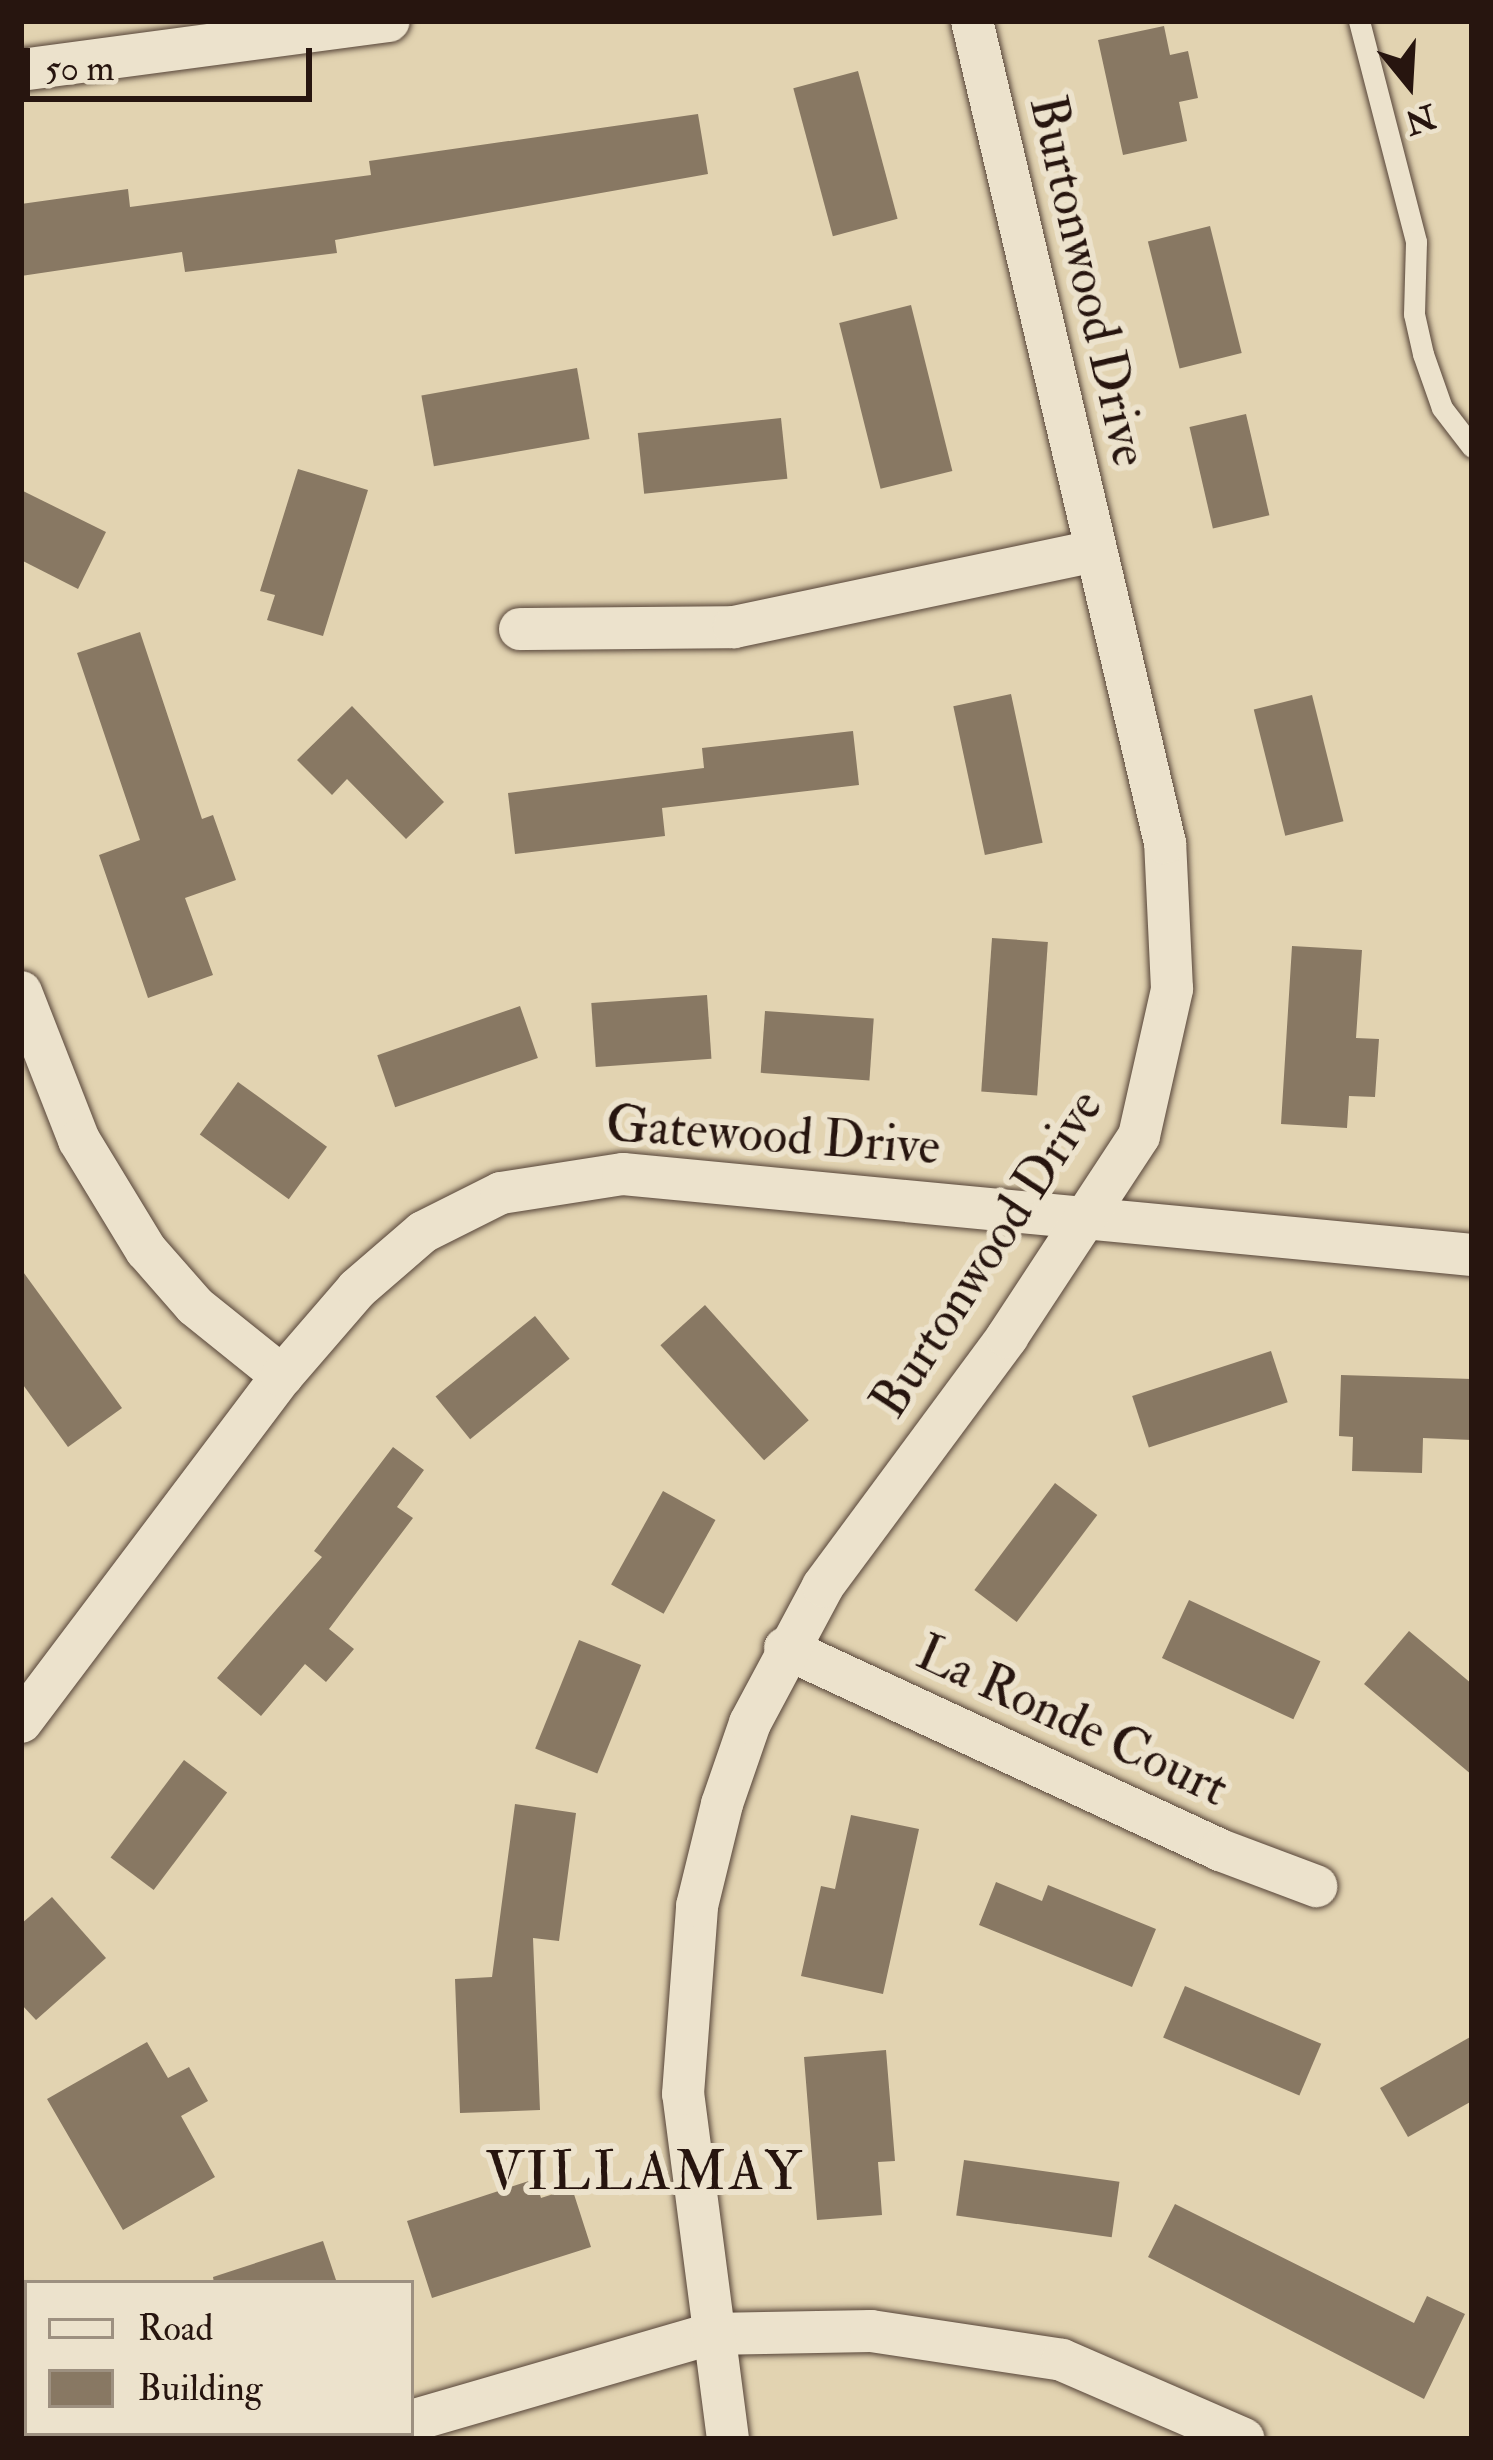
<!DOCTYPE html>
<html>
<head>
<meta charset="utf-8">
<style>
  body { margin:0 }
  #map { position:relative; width:1493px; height:2460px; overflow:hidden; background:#e2d3b1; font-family:"IM FELL Double Pica",serif }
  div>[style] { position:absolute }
  .building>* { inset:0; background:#887863; transform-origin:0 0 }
  .roads { filter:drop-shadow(0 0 3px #564438) drop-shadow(0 0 3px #564438) }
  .service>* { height:21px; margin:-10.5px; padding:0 10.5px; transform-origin:10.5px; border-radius:10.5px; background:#ece2cc }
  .minor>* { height:42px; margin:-21px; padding:0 21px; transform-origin:21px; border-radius:21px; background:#ece2cc }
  span { translate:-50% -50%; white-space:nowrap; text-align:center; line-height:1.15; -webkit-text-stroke:12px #ece2cc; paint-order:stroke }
  .street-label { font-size:51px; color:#27150f }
  .neighbourhood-label { font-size:54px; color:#27150f; letter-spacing:3px }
  .frame { position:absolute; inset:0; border:24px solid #27150f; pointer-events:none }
  .legend { position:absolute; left:24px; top:2280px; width:390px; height:156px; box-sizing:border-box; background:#ece2cc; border:3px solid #9d9080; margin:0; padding:15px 21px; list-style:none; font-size:36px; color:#27150f }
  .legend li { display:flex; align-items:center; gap:24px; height:60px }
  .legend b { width:60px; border:3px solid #9d9080 }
  .north { position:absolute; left:1349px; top:24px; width:120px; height:120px; -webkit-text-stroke:9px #ece2cc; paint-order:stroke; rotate:162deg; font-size:33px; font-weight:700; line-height:48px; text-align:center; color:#27150f }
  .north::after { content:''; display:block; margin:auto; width:42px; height:54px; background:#27150f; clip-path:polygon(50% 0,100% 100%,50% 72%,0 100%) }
  .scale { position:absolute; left:24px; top:48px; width:288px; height:54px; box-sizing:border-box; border:6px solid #27150f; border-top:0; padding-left:15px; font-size:36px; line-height:42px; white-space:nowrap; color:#27150f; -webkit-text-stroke:9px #ece2cc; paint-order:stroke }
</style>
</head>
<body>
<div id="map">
  <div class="building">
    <i style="clip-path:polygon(1164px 26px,1170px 55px,1188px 51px,1198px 98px,1179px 102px,1187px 141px,1123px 155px,1098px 40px)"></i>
    <i style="left:858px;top:71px;width:153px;height:67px;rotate:75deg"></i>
    <i style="clip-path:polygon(698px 114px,708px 174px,335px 240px,337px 253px,185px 272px,182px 252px,21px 276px,21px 204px,128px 189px,130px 207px,371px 175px,369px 161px)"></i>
    <i style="left:1210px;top:226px;width:131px;height:64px;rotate:76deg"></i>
    <i style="left:911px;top:305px;width:171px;height:74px;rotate:76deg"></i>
    <i style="left:577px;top:368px;width:72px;height:158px;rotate:80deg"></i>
    <i style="left:1246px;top:414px;width:104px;height:58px;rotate:77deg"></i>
    <i style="left:781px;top:418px;width:61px;height:144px;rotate:84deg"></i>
    <i style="clip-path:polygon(298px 469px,368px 490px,323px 636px,267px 620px,275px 595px,260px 591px)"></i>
    <i style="clip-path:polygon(21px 490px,106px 532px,78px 589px,21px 560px)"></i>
    <i style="clip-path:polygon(140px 632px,202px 819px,213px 815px,236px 880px,185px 898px,213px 975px,148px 998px,99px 855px,140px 840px,77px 653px)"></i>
    <i style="left:1011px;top:694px;width:152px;height:59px;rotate:78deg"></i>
    <i style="left:1312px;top:695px;width:130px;height:60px;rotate:76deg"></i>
    <i style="clip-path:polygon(352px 706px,444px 802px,406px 839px,347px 779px,332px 795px,297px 760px)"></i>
    <i style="clip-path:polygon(853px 731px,859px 785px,662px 808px,665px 836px,515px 854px,508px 793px,704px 768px,702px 748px)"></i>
    <i style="left:992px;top:938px;width:56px;height:154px;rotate:4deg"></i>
    <i style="clip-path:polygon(1292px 946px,1362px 950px,1356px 1038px,1379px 1039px,1375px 1097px,1349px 1096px,1347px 1128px,1281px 1124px)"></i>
    <i style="left:707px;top:995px;width:64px;height:116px;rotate:86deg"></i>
    <i style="left:520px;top:1006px;width:55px;height:151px;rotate:71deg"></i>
    <i style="left:765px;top:1011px;width:109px;height:62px;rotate:4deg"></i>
    <i style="left:238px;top:1082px;width:110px;height:65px;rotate:36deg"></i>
    <i style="clip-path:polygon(21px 1269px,122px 1408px,68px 1447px,21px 1382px)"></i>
    <i style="left:705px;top:1305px;width:155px;height:60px;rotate:48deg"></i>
    <i style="left:535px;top:1316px;width:55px;height:128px;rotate:51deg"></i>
    <i style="left:1271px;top:1351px;width:54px;height:146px;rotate:72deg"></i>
    <i style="clip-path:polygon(1341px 1375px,1472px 1379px,1472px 1440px,1423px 1438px,1422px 1473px,1352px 1471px,1353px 1437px,1339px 1436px)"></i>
    <i style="clip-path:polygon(393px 1447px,424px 1470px,397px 1507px,413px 1518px,329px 1629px,354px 1649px,326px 1682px,305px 1664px,261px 1716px,217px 1678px,322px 1557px,314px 1551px)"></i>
    <i style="left:1055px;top:1483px;width:53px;height:134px;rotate:37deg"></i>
    <i style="left:663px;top:1491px;width:60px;height:107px;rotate:29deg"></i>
    <i style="left:1189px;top:1600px;width:145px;height:64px;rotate:25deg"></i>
    <i style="clip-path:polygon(1409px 1631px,1472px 1684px,1472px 1775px,1364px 1684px)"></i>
    <i style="left:579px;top:1640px;width:67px;height:117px;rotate:22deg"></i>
    <i style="left:184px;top:1760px;width:54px;height:122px;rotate:37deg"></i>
    <i style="clip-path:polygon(515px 1804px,576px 1813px,559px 1941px,533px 1938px,540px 2110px,460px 2113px,455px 1979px,492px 1977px)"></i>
    <i style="clip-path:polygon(851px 1815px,919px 1829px,883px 1994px,801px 1976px,821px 1886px,835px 1889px)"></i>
    <i style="clip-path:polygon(996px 1882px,1042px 1901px,1048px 1885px,1156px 1929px,1132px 1987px,979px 1925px)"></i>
    <i style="clip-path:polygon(52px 1897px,106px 1958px,36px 2020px,21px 2004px,21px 1924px)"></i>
    <i style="left:1185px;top:1986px;width:148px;height:56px;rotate:23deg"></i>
    <i style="clip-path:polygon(1472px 2036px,1472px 2101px,1408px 2137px,1380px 2088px)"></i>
    <i style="clip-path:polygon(147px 2042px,168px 2078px,189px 2067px,208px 2101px,181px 2116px,215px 2177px,123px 2230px,47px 2099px)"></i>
    <i style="clip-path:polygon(886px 2050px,895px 2161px,878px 2162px,882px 2215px,817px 2220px,804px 2057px)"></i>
    <i style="left:964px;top:2160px;width:157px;height:56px;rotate:8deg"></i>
    <i style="clip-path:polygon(535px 2179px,541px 2198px,572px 2188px,591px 2247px,432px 2298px,407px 2221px)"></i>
    <i style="clip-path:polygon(1175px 2204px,1414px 2323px,1427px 2296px,1465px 2314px,1424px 2399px,1148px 2257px)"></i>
    <i style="clip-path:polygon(323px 2241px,337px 2283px,214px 2283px,213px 2277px)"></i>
  </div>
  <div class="roads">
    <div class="service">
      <i style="left:1359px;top:21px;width:228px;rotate:75.5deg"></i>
      <i style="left:1416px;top:242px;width:72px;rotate:91.6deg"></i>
      <i style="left:1414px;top:314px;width:41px;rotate:77.3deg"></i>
      <i style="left:1423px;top:354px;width:57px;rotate:70.6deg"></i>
      <i style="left:1442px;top:408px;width:49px;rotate:52.4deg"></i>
    </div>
    <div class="minor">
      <i style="left:21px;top:70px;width:371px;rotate:-7.6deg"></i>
      <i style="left:520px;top:629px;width:214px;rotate:-0.5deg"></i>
      <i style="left:734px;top:627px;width:369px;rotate:-11.9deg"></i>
      <i style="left:21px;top:992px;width:159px;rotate:68.6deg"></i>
      <i style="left:79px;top:1140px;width:129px;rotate:58.7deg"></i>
      <i style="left:146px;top:1250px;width:74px;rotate:48.8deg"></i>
      <i style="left:195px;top:1306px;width:112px;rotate:38.8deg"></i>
      <i style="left:785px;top:1648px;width:480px;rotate:24.9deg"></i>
      <i style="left:1220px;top:1850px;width:103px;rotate:20.6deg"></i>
      <i style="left:21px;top:1722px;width:433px;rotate:-53deg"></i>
      <i style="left:282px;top:1376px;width:115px;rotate:-49.2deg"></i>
      <i style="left:357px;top:1289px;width:87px;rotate:-40.8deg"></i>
      <i style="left:423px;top:1232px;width:87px;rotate:-26.6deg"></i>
      <i style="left:501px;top:1193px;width:123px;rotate:-8.9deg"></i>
      <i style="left:623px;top:1174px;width:853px;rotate:5.45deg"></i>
      <i style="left:21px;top:2309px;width:10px;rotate:53deg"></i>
      <i style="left:411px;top:2421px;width:312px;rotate:-16.2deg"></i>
      <i style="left:711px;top:2334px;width:160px;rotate:-1.1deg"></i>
      <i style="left:871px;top:2331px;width:193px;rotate:8.6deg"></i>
      <i style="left:1062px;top:2360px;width:198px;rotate:23.5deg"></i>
      <i style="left:94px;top:2433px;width:6px;rotate:72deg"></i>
      <i style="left:354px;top:2439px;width:20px;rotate:-18deg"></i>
      <i style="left:728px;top:2439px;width:348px;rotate:-97.4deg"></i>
      <i style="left:683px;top:2094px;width:189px;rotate:-85.7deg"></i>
      <i style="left:697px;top:1906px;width:105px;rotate:-76.2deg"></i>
      <i style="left:722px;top:1804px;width:86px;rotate:-70.9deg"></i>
      <i style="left:750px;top:1723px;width:155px;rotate:-61.9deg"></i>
      <i style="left:823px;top:1586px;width:310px;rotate:-53.5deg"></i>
      <i style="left:1007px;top:1337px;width:240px;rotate:-56.7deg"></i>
      <i style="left:1139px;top:1136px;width:151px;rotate:-77.3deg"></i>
      <i style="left:1172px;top:989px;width:146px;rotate:-92.7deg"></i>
      <i style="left:1165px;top:843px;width:844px;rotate:-103.21deg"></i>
    </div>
  </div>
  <div class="street-label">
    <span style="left:1088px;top:281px;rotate:77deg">Burtonwood Drive</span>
    <span style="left:773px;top:1136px;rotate:4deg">Gatewood Drive</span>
    <span style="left:987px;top:1254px;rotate:-57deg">Burtonwood Drive</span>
    <span style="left:1072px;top:1721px;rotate:25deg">La Ronde Court</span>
  </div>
  <div class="neighbourhood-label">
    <span style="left:645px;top:2172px">VILLAMAY</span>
  </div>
  <div class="frame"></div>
  <ul class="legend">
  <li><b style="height:15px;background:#ece2cc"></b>Road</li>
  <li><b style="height:33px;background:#887863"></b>Building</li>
  </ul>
  <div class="north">N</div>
  <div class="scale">50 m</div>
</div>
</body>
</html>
